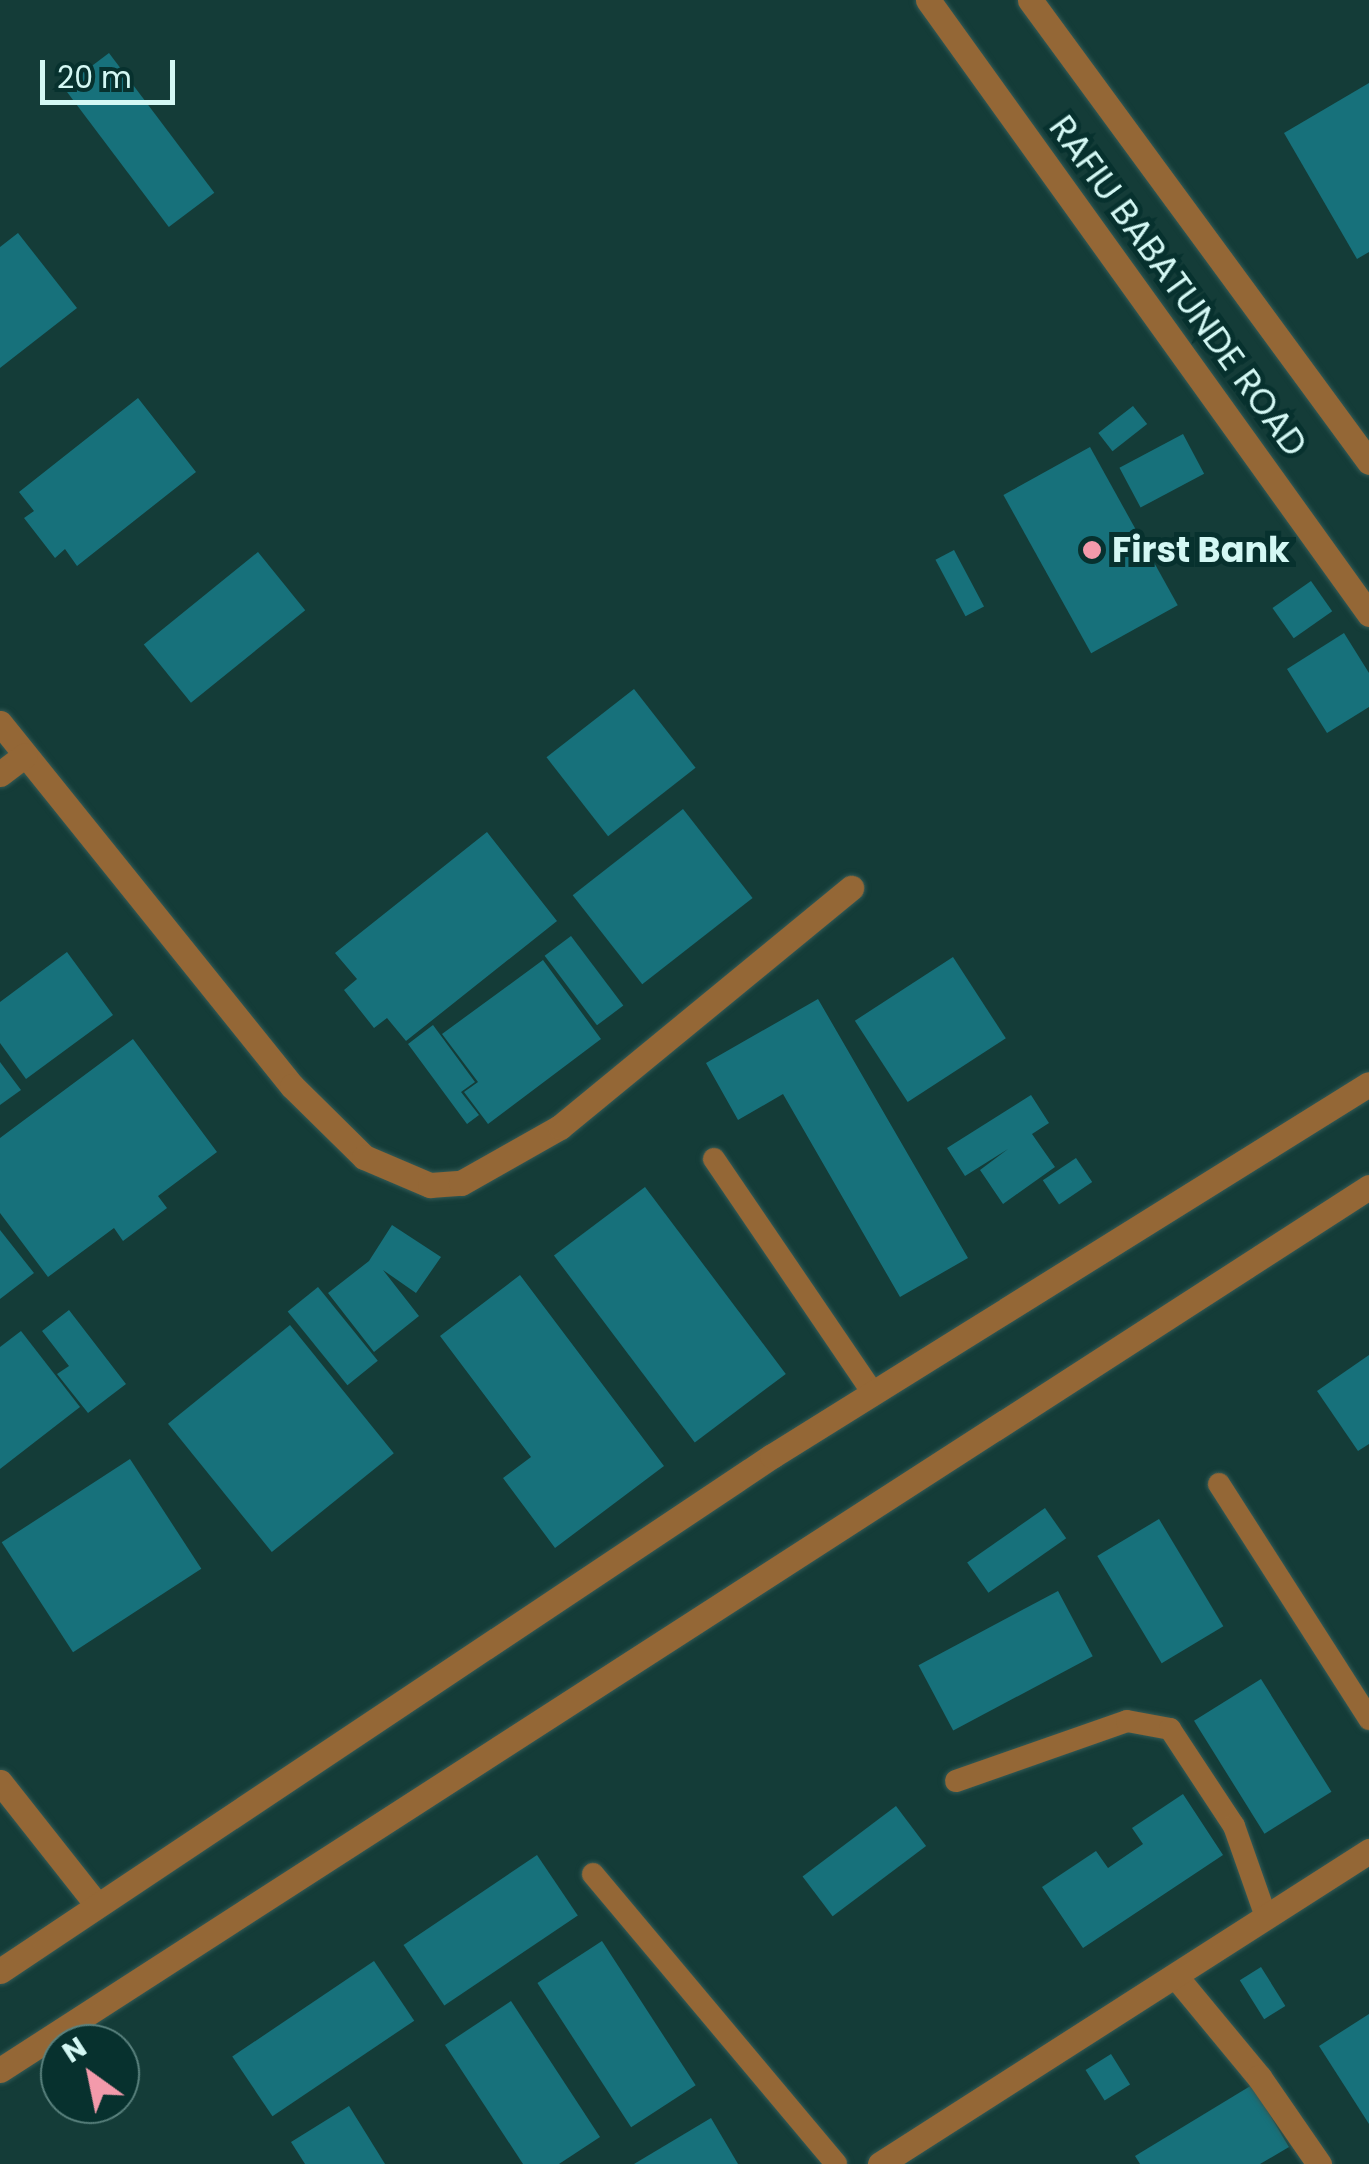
<!DOCTYPE html>
<html>
<head>
<meta charset="utf-8">
<style>
  body { margin:0 }
  #map { position:relative; width:1369px; height:2164px; overflow:hidden; background:#143c38; font-family:Poppins,sans-serif }
  div>[style] { position:absolute }
  .building>* { inset:0; background:#17717b; transform-origin:0 0 }
  .roads { filter:drop-shadow(0 0 2px #335a56) drop-shadow(0 0 2px #335a56) }
  .service>* { height:22px; margin:-11px; padding:0 11px; transform-origin:11px; border-radius:11px; background:#946736 }
  .minor>* { height:25px; margin:-12.5px; padding:0 12.5px; transform-origin:12.5px; border-radius:12.5px; background:#946736 }
  .tertiary>* { height:25px; margin:-12.5px; padding:0 12.5px; transform-origin:12.5px; border-radius:12.5px; background:#946736 }
  .dots>* { width:28px; height:28px; translate:-50% -50%; box-sizing:border-box; border:5px solid #07312e; border-radius:50% }
  span { translate:-50% -50%; white-space:nowrap; text-align:center; line-height:1.15; -webkit-text-stroke:10px #07312e; paint-order:stroke }
  .street-label { font-size:35px; color:#d4f8f4 }
  .poi-label { font-size:35px; color:#d4f8f4; font-weight:700 }
  .left { translate:0 -50%; text-align:left }
  .north { position:absolute; left:40px; top:2024px; width:100px; height:100px; box-sizing:border-box; background:#07312e; border:2px solid #59817d; border-radius:50%; rotate:327deg; font-size:28px; font-weight:700; line-height:40px; text-align:center; color:#d4f8f4 }
  .north::after { content:''; display:block; margin:auto; width:35px; height:45px; background:#f39aab; clip-path:polygon(50% 0,100% 100%,50% 72%,0 100%) }
  .scale { position:absolute; left:40px; top:60px; width:135px; height:45px; box-sizing:border-box; border:5px solid #d4f8f4; border-top:0; padding-left:12px; font-size:30px; line-height:35px; white-space:nowrap; color:#d4f8f4; -webkit-text-stroke:8px #07312e; paint-order:stroke }
</style>
</head>
<body>
<div id="map">
  <div class="building">
    <i style="left:109px;top:53px;width:175px;height:57px;rotate:53deg"></i>
    <i style="clip-path:polygon(1369px 83px,1369px 252px,1357px 259px,1284px 133px)"></i>
    <i style="clip-path:polygon(18px 233px,77px 308px,0 368px,0 247px)"></i>
    <i style="clip-path:polygon(138px 398px,196px 472px,77px 566px,65px 549px,55px 558px,24px 518px,34px 511px,19px 492px)"></i>
    <i style="left:1133px;top:406px;width:23px;height:44px;rotate:52deg"></i>
    <i style="left:1183px;top:434px;width:45px;height:72px;rotate:62deg"></i>
    <i style="left:1090px;top:447px;width:181px;height:99px;rotate:61deg"></i>
    <i style="left:954px;top:550px;width:64px;height:21px;rotate:62deg"></i>
    <i style="left:258px;top:552px;width:75px;height:147px;rotate:51deg"></i>
    <i style="left:1311px;top:581px;width:37px;height:47px;rotate:55deg"></i>
    <i style="clip-path:polygon(1344px 633px,1369px 673px,1369px 707px,1327px 733px,1287px 669px)"></i>
    <i style="left:634px;top:689px;width:100px;height:111px;rotate:52deg"></i>
    <i style="left:683px;top:809px;width:113px;height:140px;rotate:52deg"></i>
    <i style="clip-path:polygon(487px 832px,557px 921px,406px 1041px,387px 1018px,374px 1028px,344px 990px,357px 979px,335px 953px)"></i>
    <i style="left:571px;top:936px;width:87px;height:33px;rotate:53deg"></i>
    <i style="clip-path:polygon(67px 952px,113px 1015px,26px 1079px,0 1043px,0 1002px)"></i>
    <i style="left:953px;top:957px;width:97px;height:117px;rotate:57deg"></i>
    <i style="clip-path:polygon(543px 960px,601px 1039px,488px 1124px,464px 1092px,478px 1082px,442px 1034px)"></i>
    <i style="clip-path:polygon(818px 999px,968px 1258px,900px 1297px,783px 1094px,738px 1120px,706px 1063px)"></i>
    <i style="clip-path:polygon(433px 1025px,475px 1082px,461px 1092px,479px 1115px,467px 1124px,408px 1044px)"></i>
    <i style="clip-path:polygon(133px 1039px,217px 1152px,158px 1196px,167px 1208px,123px 1241px,114px 1228px,48px 1277px,0 1213px,0 1138px)"></i>
    <i style="clip-path:polygon(0 1062px,21px 1090px,0 1105px)"></i>
    <i style="clip-path:polygon(1031px 1095px,1049px 1123px,1032px 1134px,1055px 1167px,1003px 1204px,980px 1170px,1008px 1149px,965px 1176px,947px 1148px)"></i>
    <i style="left:1076px;top:1158px;width:29px;height:40px;rotate:56deg"></i>
    <i style="left:645px;top:1187px;width:234px;height:114px;rotate:53deg"></i>
    <i style="clip-path:polygon(392px 1225px,441px 1257px,416px 1293px,383px 1270px,419px 1316px,374px 1352px,328px 1293px,369px 1261px)"></i>
    <i style="clip-path:polygon(0 1230px,34px 1273px,0 1299px)"></i>
    <i style="clip-path:polygon(520px 1275px,664px 1466px,555px 1548px,503px 1478px,531px 1457px,440px 1336px)"></i>
    <i style="left:318px;top:1287px;width:95px;height:39px;rotate:51deg"></i>
    <i style="clip-path:polygon(69px 1310px,126px 1384px,88px 1413px,57px 1374px,69px 1366px,42px 1331px)"></i>
    <i style="left:290px;top:1325px;width:165px;height:157px;rotate:51deg"></i>
    <i style="clip-path:polygon(21px 1331px,80px 1407px,0 1469px,0 1347px)"></i>
    <i style="clip-path:polygon(1369px 1355px,1369px 1444px,1358px 1451px,1317px 1391px)"></i>
    <i style="left:130px;top:1459px;width:131px;height:153px;rotate:57deg"></i>
    <i style="left:1045px;top:1508px;width:37px;height:95px;rotate:55deg"></i>
    <i style="left:1159px;top:1519px;width:125px;height:72px;rotate:59deg"></i>
    <i style="left:1058px;top:1591px;width:74px;height:158px;rotate:62deg"></i>
    <i style="left:1261px;top:1679px;width:133px;height:79px;rotate:58deg"></i>
    <i style="clip-path:polygon(1183px 1794px,1223px 1855px,1083px 1948px,1042px 1887px,1096px 1851px,1108px 1868px,1143px 1844px,1132px 1828px)"></i>
    <i style="left:896px;top:1806px;width:50px;height:117px;rotate:53deg"></i>
    <i style="left:537px;top:1855px;width:73px;height:161px;rotate:56deg"></i>
    <i style="left:602px;top:1941px;width:172px;height:77px;rotate:57deg"></i>
    <i style="left:374px;top:1961px;width:72px;height:171px;rotate:56deg"></i>
    <i style="left:1261px;top:1967px;width:46px;height:25px;rotate:58deg"></i>
    <i style="clip-path:polygon(511px 2001px,600px 2137px,559px 2164px,523px 2164px,445px 2045px)"></i>
    <i style="clip-path:polygon(1369px 2014px,1369px 2124px,1319px 2046px)"></i>
    <i style="left:1111px;top:2054px;width:36px;height:30px;rotate:58deg"></i>
    <i style="clip-path:polygon(1252px 2085px,1289px 2147px,1260px 2164px,1140px 2164px,1135px 2156px)"></i>
    <i style="clip-path:polygon(349px 2106px,385px 2164px,305px 2164px,291px 2142px)"></i>
    <i style="clip-path:polygon(711px 2118px,738px 2164px,634px 2164px)"></i>
  </div>
  <div class="roads">
    <div class="service">
      <i style="left:714px;top:1159px;width:284px;rotate:55.8deg"></i>
      <i style="left:1219px;top:1484px;width:279px;rotate:57.4deg"></i>
      <i style="left:956px;top:1781px;width:181px;rotate:-19.3deg"></i>
      <i style="left:1127px;top:1721px;width:44px;rotate:10.5deg"></i>
      <i style="left:1170px;top:1729px;width:116px;rotate:56.6deg"></i>
      <i style="left:1234px;top:1826px;width:96px;rotate:70.6deg"></i>
      <i style="left:593px;top:1874px;width:378px;rotate:50deg"></i>
    </div>
    <div class="minor">
      <i style="left:0;top:723px;width:466px;rotate:51.2deg"></i>
      <i style="left:292px;top:1086px;width:101px;rotate:44.6deg"></i>
      <i style="left:364px;top:1157px;width:72px;rotate:23deg"></i>
      <i style="left:430px;top:1185px;width:31px;rotate:-4deg"></i>
      <i style="left:461px;top:1183px;width:114px;rotate:-29.5deg"></i>
      <i style="left:560px;top:1127px;width:377px;rotate:-39.4deg"></i>
      <i style="left:0;top:774px;width:31px;rotate:-37deg"></i>
      <i style="left:0;top:1782px;width:157px;rotate:51.7deg"></i>
      <i style="left:1177px;top:1978px;width:129px;rotate:50.4deg"></i>
      <i style="left:1259px;top:2077px;width:106px;rotate:55.4deg"></i>
      <i style="left:880px;top:2164px;width:581px;rotate:-32.62deg"></i>
    </div>
    <div class="tertiary">
      <i style="left:928px;top:0;width:756px;rotate:54.31deg"></i>
      <i style="left:1030px;top:0;width:573px;rotate:53.73deg"></i>
      <i style="left:0;top:1971px;width:928px;rotate:-33.71deg"></i>
      <i style="left:772px;top:1456px;width:703px;rotate:-31.93deg"></i>
      <i style="left:0;top:2070px;width:1629px;rotate:-32.82deg"></i>
    </div>
  </div>
  <div class="dots">
    <i style="left:1092px;top:550px;background:#f39aab"></i>
  </div>
  <div class="street-label">
    <span style="left:1178px;top:286px;rotate:54deg">RAFIU BABATUNDE ROAD</span>
  </div>
  <div class="poi-label">
    <span class="left" style="left:1112px;top:550px">First Bank</span>
  </div>
  <div class="north">N</div>
  <div class="scale">20 m</div>
</div>
</body>
</html>
